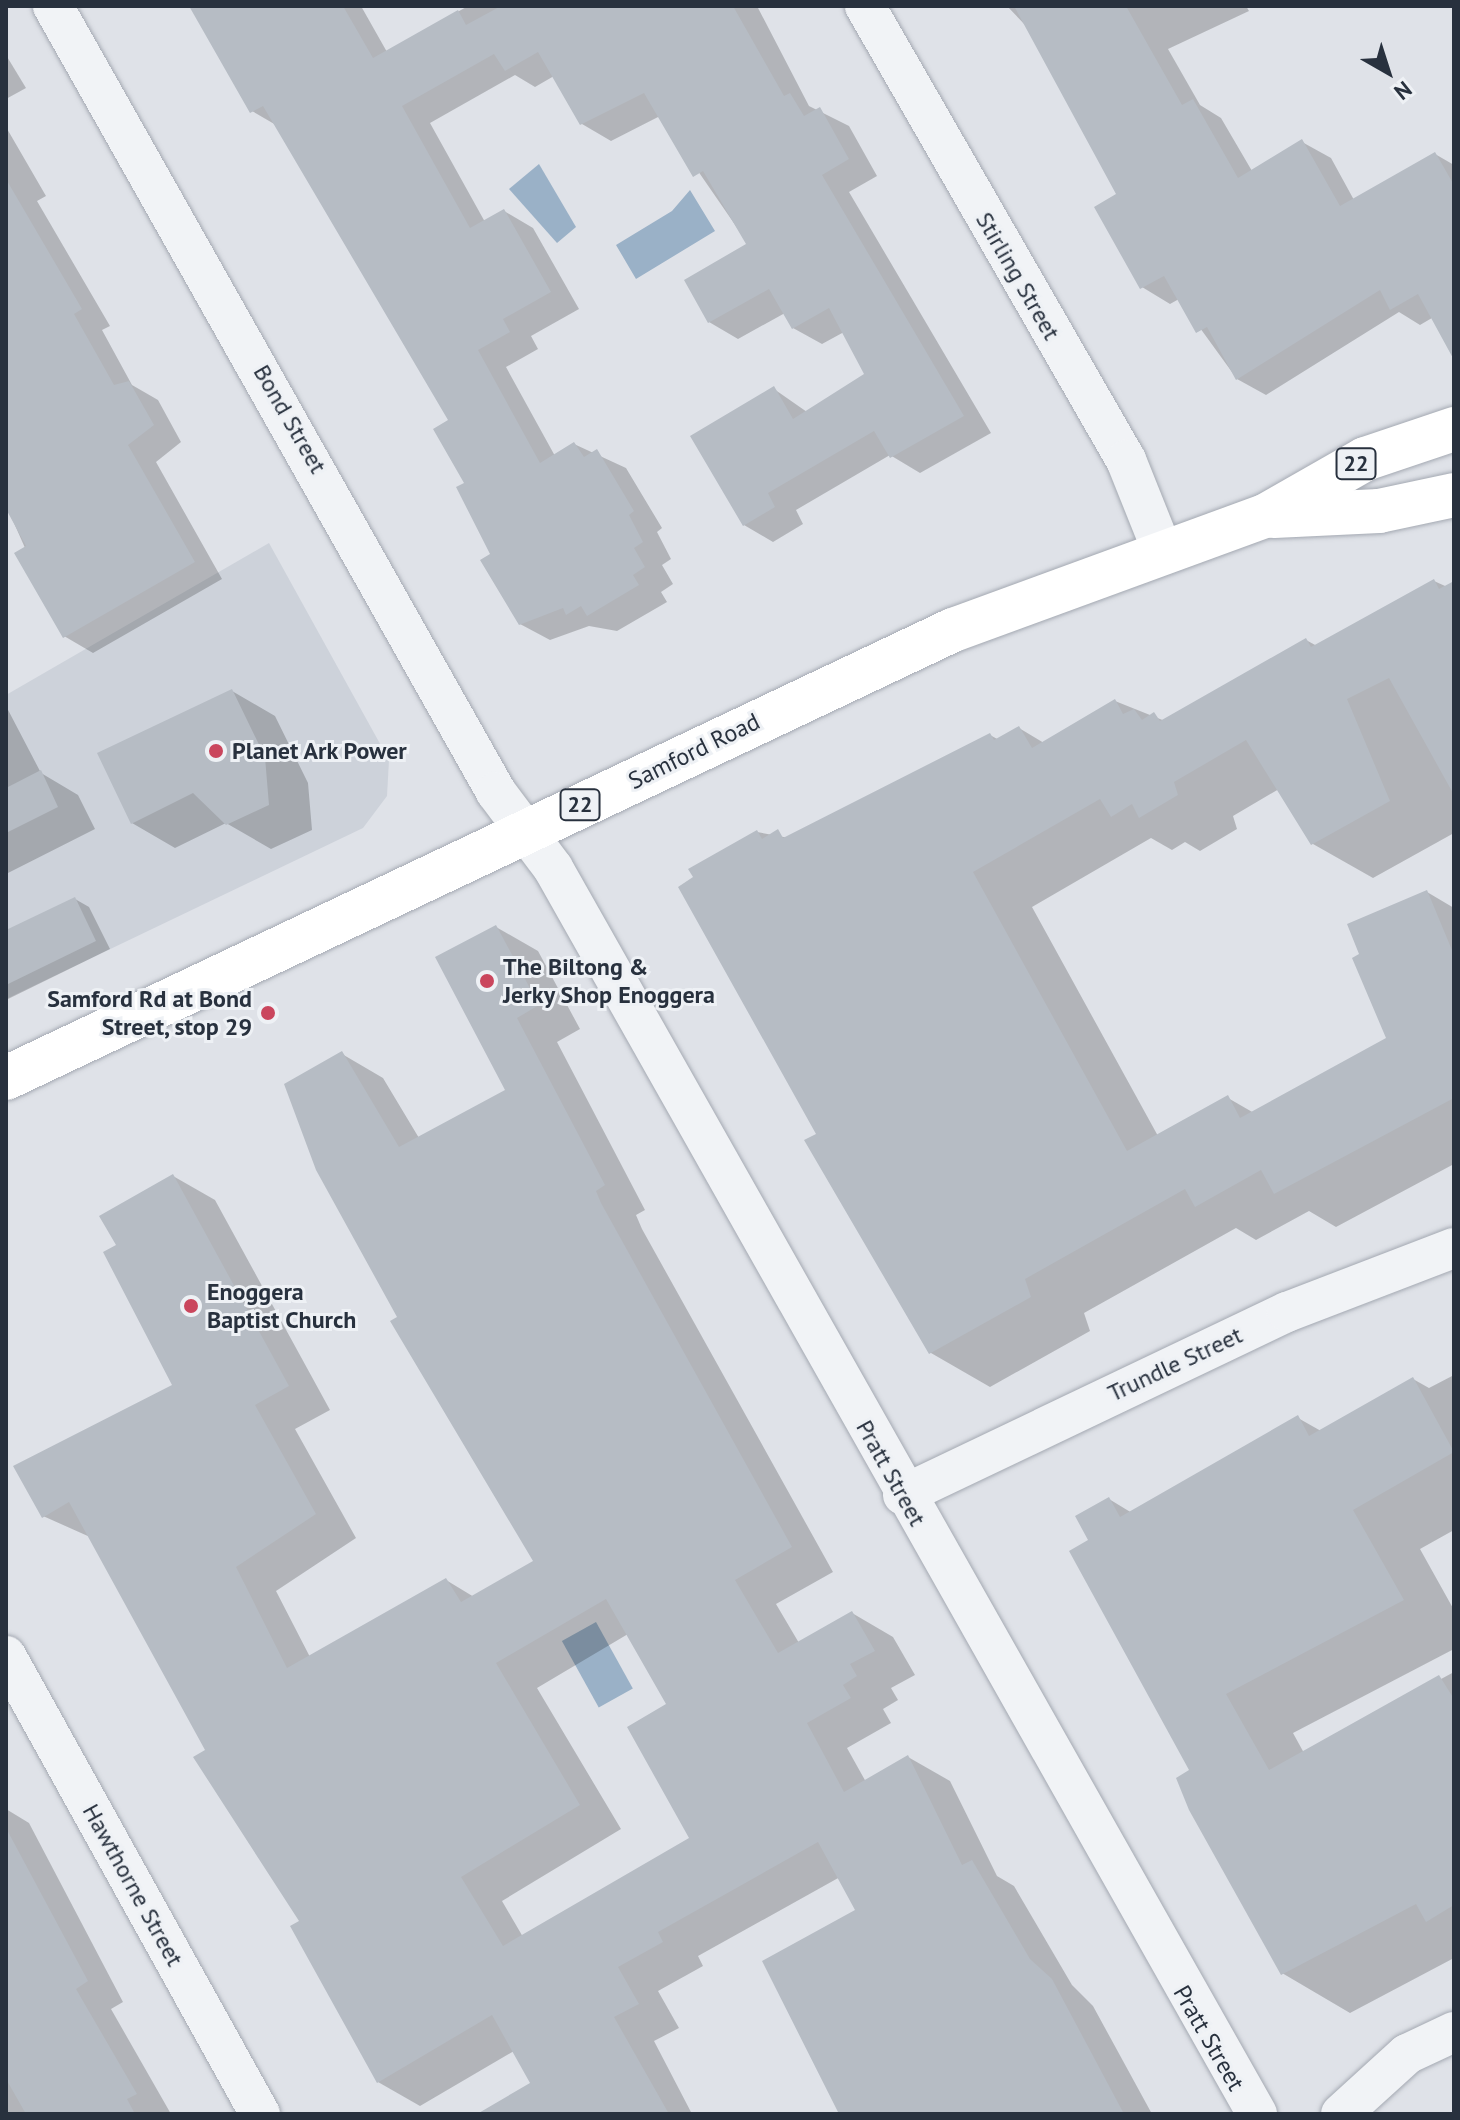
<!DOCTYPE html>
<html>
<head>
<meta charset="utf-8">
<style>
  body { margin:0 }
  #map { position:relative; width:1460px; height:2120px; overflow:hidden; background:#dfe2e8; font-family:"PT Sans",sans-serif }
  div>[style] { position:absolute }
  .built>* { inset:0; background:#cdd2da }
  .water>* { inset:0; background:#9ab1c7; transform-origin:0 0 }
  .shadow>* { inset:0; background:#0003 }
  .building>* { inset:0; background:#b6bcc4 }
  .roads { filter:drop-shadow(0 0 2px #a4a9b2) drop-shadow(0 0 2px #a4a9b2) }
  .minor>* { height:40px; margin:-20px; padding:0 20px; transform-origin:20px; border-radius:20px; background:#f1f3f6 }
  .primary>* { height:44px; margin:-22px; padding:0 22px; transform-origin:22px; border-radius:22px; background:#fff }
  .dots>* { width:22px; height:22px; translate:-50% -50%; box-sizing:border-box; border:4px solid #eef1f5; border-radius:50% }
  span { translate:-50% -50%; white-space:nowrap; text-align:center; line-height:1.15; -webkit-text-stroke:6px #eef1f5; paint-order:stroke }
  .shield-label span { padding:2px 6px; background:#eef1f5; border:2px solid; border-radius:6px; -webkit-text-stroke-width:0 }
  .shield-label { font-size:22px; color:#28313e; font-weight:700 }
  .street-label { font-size:24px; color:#28313e }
  .poi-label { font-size:24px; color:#28313e; font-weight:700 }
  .left { translate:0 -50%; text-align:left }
  .right { translate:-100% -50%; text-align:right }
  .frame { position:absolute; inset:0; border:8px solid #28313e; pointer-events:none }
  .north { position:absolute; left:1348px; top:32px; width:80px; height:80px; -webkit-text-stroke:6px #eef1f5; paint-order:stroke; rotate:141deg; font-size:22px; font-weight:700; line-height:32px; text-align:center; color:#28313e }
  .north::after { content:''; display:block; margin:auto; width:28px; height:36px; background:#28313e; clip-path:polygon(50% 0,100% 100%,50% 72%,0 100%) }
</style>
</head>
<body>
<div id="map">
  <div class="built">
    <i style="clip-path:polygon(269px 543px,389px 760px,387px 796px,363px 828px,6px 999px,6px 695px)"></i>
  </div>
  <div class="water">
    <i style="clip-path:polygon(539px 164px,576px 227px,557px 243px,509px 189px)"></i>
    <i style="clip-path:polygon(690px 190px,715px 231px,636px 279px,616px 245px,672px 211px)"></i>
    <i style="left:596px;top:1622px;width:76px;height:39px;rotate:61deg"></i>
  </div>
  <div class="shadow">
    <i style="clip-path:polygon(191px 6px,361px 6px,387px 52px,468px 6px,757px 6px,809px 106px,849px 126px,877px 176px,849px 192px,991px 433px,920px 473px,890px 455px,796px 510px,803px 524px,773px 542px,744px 525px,774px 389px,807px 412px,867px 375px,844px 332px,822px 344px,793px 328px,785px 313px,738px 339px,709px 322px,749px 245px,660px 116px,611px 141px,582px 124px,554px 76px,535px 87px,515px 75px,430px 123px,485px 222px,504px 211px,533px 228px,579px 309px,531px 336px,538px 349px,506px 367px,555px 456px,574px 444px,626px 468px,662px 528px,657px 532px,671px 559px,662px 565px,673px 584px,661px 592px,667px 602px,617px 631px,589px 626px,550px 640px,520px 624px,451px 421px,276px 125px,252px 111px)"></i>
    <i style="clip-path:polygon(1007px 6px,1246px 6px,1249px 11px,1168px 49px,1200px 105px,1221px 118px,1252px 171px,1302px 142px,1331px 158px,1354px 200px,1435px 154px,1454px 165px,1454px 326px,1437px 315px,1420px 325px,1399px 312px,1266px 395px,1237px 379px,1179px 299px,1170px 304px,1142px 287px,1119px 195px,1027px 27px)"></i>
    <i style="clip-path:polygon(6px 55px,26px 88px,6px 99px)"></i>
    <i style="clip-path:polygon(6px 127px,46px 196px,37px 201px,110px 326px,102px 330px,132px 385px,158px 400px,181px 442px,156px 462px,222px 579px,93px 653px,64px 636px,6px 505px)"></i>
    <i style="clip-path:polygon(1434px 581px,1454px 590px,1454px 833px,1373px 878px,1313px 844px,1279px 789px,1233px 816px,1237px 829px,1200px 851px,1185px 842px,1172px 850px,1151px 838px,1032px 907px,1158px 1136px,1228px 1098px,1254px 1113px,1389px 1039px,1427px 892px,1454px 908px,1454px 1164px,1336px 1227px,1309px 1211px,1256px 1240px,1236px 1228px,1084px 1313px,1090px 1331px,990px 1387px,931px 1353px,818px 1134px,757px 832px,789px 838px,990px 735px,999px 740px,1019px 728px,1044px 743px,1115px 701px,1165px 721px,1306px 640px,1317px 646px)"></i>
    <i style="clip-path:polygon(232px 691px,275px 716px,308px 783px,312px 830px,271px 849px,226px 823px,175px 848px,132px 823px)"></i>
    <i style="clip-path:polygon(6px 706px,41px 773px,78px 795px,95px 829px,6px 874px)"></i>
    <i style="clip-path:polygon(75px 899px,89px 907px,110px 949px,6px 1000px,6px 932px)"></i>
    <i style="clip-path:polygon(evenodd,496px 927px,538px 951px,580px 1029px,557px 1042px,645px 1210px,636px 1215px,642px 1229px,833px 1572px,776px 1604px,799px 1643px,852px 1613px,893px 1637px,915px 1675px,891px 1688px,898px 1700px,883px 1709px,891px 1723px,847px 1748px,866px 1782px,908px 1757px,950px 1781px,997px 1876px,1014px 1886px,1072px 1985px,1093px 2006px,1152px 2114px,843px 2114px,858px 1910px,840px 1877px,698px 1956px,703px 1966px,658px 1991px,679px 2028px,654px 2041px,692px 2114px,481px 2114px,533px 2084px,514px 2051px,420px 2106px,378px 2082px,302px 1921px,196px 1758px,208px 1751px,90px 1537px,43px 1516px,175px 1386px,119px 1246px,173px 1176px,215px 1200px,330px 1410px,295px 1429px,356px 1538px,276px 1591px,310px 1657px,446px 1580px,474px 1597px,535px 1561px,399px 1318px,342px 1054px,383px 1078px,419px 1138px,508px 1090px,496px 927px,628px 1634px,669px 1705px,692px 1839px,523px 1937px,502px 1901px,621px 1829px,537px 1688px,628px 1634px)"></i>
    <i style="clip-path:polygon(1454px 1375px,1454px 1530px,1420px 1549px,1454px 1610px,1454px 1649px,1293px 1733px,1304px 1753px,1454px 1672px,1454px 1958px,1350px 2013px,1282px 1973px,1091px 1541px,1109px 1499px,1132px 1513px,1298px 1418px,1321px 1431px,1413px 1379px,1429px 1388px)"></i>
    <i style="clip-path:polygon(6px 1809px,29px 1823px,123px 2002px,111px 2009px,171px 2114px,6px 2114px)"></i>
  </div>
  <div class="building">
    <i style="clip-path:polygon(189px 6px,343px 6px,373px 58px,458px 10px,466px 25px,501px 6px,733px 6px,784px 96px,790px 93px,804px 116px,820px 107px,849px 159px,822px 175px,964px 416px,890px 458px,874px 431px,768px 493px,775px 507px,743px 526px,690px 436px,774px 386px,793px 419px,864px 374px,829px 308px,792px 329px,769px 289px,708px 323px,684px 280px,746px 244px,703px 171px,693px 177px,644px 93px,580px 125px,538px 52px,505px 71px,494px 54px,402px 106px,470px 228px,504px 209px,551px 292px,503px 319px,510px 332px,478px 350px,540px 463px,574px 442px,584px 457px,597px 449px,634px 511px,629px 515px,643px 542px,634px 548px,645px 567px,633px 575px,639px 585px,587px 616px,581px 606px,566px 615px,563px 608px,519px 625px,480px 560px,490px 554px,456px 487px,464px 483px,433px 429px,448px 420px,263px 106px,250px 113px)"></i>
    <i style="clip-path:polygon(1014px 6px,1126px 6px,1182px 105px,1193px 99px,1238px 178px,1302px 139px,1340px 206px,1435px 152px,1454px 185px,1454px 360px,1418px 294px,1390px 310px,1380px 290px,1236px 380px,1207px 327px,1196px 333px,1164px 276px,1140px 289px,1094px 207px,1116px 194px)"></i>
    <i style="clip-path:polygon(6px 179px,82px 309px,74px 314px,114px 385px,129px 381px,154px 425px,128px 445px,195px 562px,63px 638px,14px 553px,26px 546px,6px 509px)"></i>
    <i style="clip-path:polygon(1434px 579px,1439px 589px,1454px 581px,1454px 795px,1389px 678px,1347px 699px,1390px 801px,1311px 845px,1246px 740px,1174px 782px,1178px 795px,1139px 818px,1132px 804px,1111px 817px,1100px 799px,973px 872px,1127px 1151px,1228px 1095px,1240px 1118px,1386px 1038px,1352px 958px,1359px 954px,1347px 924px,1427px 890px,1454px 955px,1454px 1098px,1274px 1194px,1261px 1170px,1195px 1207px,1185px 1189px,1025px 1279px,1031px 1297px,929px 1354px,804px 1140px,816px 1134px,678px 887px,693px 877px,688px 869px,757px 830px,762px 839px,778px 829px,783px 838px,990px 733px,994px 740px,1019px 726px,1032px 748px,1115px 699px,1123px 714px,1134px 709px,1142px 720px,1154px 712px,1160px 721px,1306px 638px,1311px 647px)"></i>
    <i style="clip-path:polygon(232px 689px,265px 757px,269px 805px,226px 825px,193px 793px,131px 824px,97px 753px)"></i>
    <i style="clip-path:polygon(41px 770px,58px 807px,6px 833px,6px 788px)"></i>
    <i style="clip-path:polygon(75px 897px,96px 941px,6px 985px,6px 930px)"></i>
    <i style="clip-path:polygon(evenodd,496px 925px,539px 1005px,517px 1018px,605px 1185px,596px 1191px,601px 1203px,792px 1547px,735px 1580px,778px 1653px,852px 1611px,875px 1651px,850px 1664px,857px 1676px,843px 1685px,851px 1698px,807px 1723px,844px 1792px,908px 1755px,962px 1865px,972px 1860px,1030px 1959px,1052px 1979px,1124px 2114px,839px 2114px,762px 1961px,855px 1910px,818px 1842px,658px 1932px,663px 1942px,618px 1967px,639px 2004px,614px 2017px,669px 2114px,477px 2114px,530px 2083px,492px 2015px,377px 2083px,290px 1926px,299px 1921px,193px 1757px,205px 1750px,69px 1502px,42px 1518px,13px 1466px,172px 1385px,103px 1252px,116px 1245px,99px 1216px,173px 1174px,289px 1386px,255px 1405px,316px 1514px,236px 1567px,287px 1668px,446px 1578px,461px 1602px,533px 1561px,390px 1321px,397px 1317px,316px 1170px,284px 1084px,342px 1051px,399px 1147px,505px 1090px,435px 957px,496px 925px,606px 1599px,666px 1704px,627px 1727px,689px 1838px,503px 1946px,461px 1877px,580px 1805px,496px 1663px,606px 1599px)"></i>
    <i style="clip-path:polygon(1413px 1377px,1454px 1452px,1353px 1510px,1404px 1600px,1226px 1694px,1269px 1770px,1439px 1675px,1454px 1699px,1454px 1905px,1426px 1922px,1416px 1904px,1281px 1975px,1189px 1810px,1176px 1778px,1189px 1770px,1069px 1551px,1088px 1540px,1075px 1516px,1109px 1497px,1120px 1517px,1298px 1415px,1309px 1436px)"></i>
    <i style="clip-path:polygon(6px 1828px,88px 1981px,76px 1989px,137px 2094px,127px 2099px,135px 2114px,26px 2114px,6px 2079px)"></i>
  </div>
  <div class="roads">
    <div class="minor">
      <i style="left:53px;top:6px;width:902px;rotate:60.59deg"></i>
      <i style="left:496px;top:792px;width:95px;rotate:53.1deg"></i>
      <i style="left:553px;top:868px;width:1431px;rotate:60.53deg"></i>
      <i style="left:865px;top:6px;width:524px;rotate:60.11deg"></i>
      <i style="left:1126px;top:460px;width:97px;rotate:68.2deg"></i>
      <i style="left:903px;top:1495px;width:425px;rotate:-25.5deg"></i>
      <i style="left:1287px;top:1312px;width:179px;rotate:-21deg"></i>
      <i style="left:6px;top:1656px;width:524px;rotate:60.99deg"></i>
      <i style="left:1341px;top:2114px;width:89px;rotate:-42.3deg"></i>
      <i style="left:1407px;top:2054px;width:52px;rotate:-25.1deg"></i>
    </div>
    <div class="primary">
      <i style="left:1274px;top:516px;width:105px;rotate:-2.7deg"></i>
      <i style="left:1379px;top:511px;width:77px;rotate:-12deg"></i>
      <i style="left:6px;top:1078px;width:1048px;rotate:-25.32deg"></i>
      <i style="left:953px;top:630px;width:332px;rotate:-20.1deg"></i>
      <i style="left:1265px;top:516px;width:115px;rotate:-29.7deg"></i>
      <i style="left:1365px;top:459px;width:94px;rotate:-18.6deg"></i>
    </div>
  </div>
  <div class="dots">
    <i style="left:216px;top:751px;background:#ca465d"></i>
    <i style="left:487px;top:981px;background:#ca465d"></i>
    <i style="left:268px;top:1013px;background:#ca465d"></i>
    <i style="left:191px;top:1306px;background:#ca465d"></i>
  </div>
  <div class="shield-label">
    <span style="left:1356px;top:464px">22</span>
    <span style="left:580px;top:805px">22</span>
  </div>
  <div class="street-label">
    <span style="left:1018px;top:276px;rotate:60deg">Stirling Street</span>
    <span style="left:290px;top:419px;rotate:60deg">Bond Street</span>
    <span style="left:694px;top:751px;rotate:-26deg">Samford Road</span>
    <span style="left:1175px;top:1364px;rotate:-25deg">Trundle Street</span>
    <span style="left:891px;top:1473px;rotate:61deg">Pratt Street</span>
    <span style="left:133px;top:1885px;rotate:61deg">Hawthorne Street</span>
    <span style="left:1209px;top:2038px;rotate:60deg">Pratt Street</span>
  </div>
  <div class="poi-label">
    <span class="left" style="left:232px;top:751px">Planet Ark Power</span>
    <span class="left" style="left:503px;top:981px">The Biltong &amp;<br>Jerky Shop Enoggera</span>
    <span class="right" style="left:252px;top:1013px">Samford Rd at Bond<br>Street, stop 29</span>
    <span class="left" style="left:207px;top:1306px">Enoggera<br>Baptist Church</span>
  </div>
  <div class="frame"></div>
  <div class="north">N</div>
</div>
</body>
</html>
